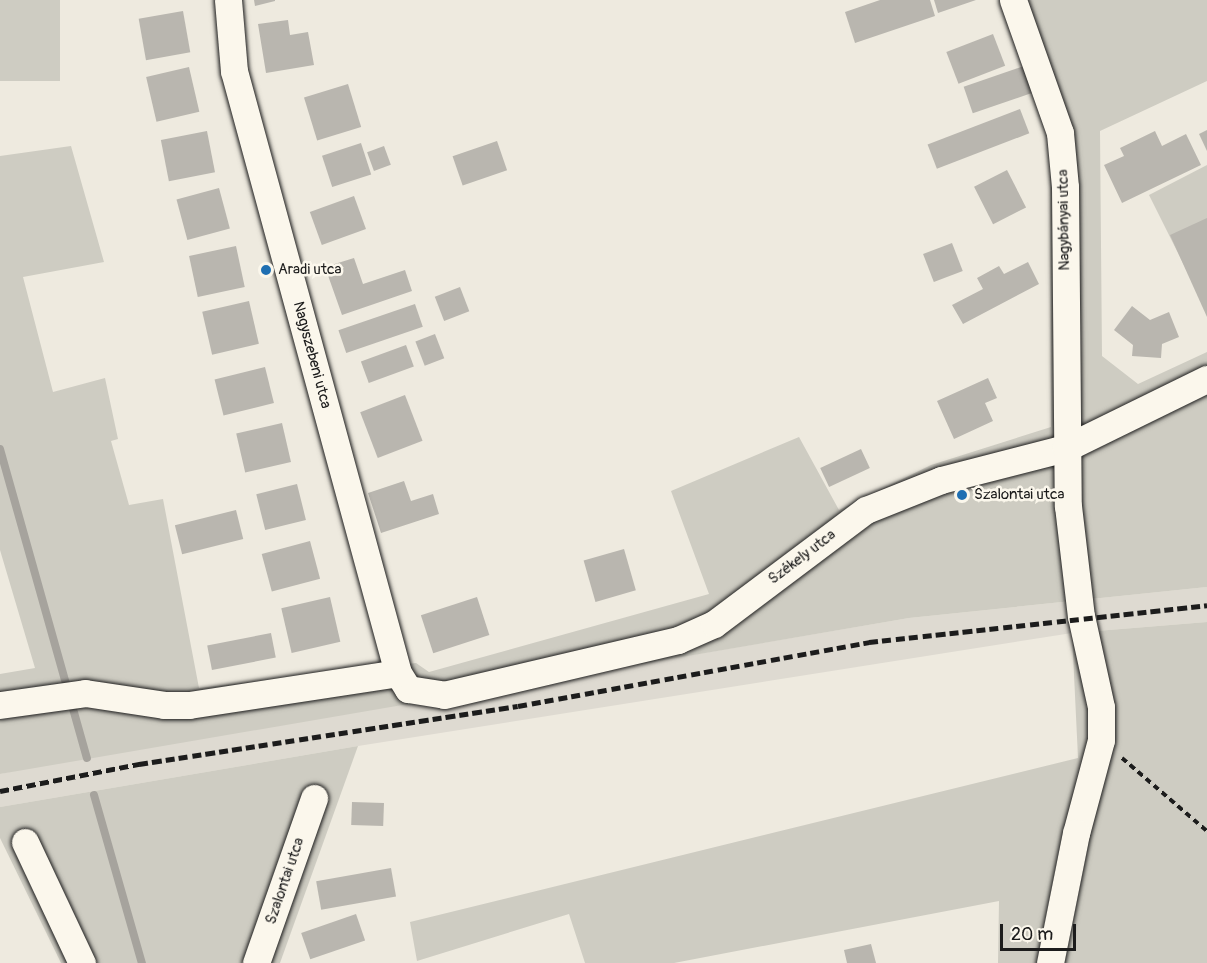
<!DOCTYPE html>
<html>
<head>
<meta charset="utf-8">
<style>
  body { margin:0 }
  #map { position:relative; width:1207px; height:963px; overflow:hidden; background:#eeeadf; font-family:Pangolin,sans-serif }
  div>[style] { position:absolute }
  .built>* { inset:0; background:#dedad1 }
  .green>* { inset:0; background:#ceccc2; transform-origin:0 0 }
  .stream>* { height:8px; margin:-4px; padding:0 4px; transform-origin:4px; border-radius:4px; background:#a6a39d }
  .building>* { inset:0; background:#b9b6af; transform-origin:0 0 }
  .path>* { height:4px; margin-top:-2px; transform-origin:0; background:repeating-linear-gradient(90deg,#1c1c1c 0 6px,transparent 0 10.5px) }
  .roads { filter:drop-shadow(0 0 2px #1c1c1c) drop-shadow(0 0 2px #1c1c1c) }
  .minor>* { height:27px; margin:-13.5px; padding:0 13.5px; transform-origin:13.5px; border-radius:13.5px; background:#fbf7ec }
  .rail>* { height:4.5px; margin-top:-2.25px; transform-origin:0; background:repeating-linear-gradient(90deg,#1c1c1c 0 9px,transparent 0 13.5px) }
  .dots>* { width:16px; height:16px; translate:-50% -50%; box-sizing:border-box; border:3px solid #fbf7ec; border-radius:50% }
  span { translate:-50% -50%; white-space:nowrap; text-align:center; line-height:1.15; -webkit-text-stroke:5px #fbf7ec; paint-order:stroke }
  .street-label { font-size:15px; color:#1c1c1c }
  .poi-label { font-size:15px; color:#1c1c1c }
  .left { translate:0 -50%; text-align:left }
  .scale { position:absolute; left:1000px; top:924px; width:76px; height:27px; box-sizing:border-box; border:3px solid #1c1c1c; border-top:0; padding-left:8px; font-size:18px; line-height:21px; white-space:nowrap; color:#1c1c1c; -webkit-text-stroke:4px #fbf7ec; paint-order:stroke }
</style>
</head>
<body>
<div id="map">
  <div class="built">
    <i style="clip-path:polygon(1207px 587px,1207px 622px,1072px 633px,358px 746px,0 807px,0 774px,33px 767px,909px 618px)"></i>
  </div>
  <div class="green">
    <i style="left:0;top:0;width:60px;height:81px"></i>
    <i style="clip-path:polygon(1025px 0,1207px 0,1207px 81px,1100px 131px,1102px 356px,1138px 384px,1207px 352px,1207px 587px,909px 618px,0 774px,0 674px,35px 668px,0 550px,0 156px,71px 146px,104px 262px,23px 277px,53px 392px,105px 378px,118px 439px,111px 441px,129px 505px,163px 499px,199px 688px,416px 663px,429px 672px,709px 594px,671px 491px,799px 437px,839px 510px,931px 465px,1051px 427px,1050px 138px)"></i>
    <i style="clip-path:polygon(1207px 165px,1207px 311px,1149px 195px)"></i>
    <i style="clip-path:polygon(1207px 622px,1207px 963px,998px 963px,999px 901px,674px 963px,585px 963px,569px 914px,417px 961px,410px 922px,1078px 758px,1072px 633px)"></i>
    <i style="clip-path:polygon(358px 746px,280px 963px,61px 963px,0 838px,0 807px)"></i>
  </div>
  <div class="stream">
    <i style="left:0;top:449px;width:321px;rotate:74.3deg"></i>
    <i style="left:94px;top:795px;width:175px;rotate:74.1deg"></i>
  </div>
  <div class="building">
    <i style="clip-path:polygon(254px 0,275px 0,275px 1px,255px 6px)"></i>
    <i style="clip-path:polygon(880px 0,930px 0,935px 16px,855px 43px,845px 12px)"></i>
    <i style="clip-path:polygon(934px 0,976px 0,938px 13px)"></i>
    <i style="left:183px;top:11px;width:42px;height:45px;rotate:80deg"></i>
    <i style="clip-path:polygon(288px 20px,290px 35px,308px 32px,314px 65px,266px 73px,258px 24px)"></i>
    <i style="left:993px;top:34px;width:34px;height:50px;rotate:69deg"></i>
    <i style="left:1027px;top:65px;width:28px;height:67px;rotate:71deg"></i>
    <i style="left:189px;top:67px;width:46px;height:44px;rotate:77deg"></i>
    <i style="left:348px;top:84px;width:45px;height:46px;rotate:73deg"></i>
    <i style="left:1020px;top:109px;width:26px;height:99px;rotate:69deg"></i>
    <i style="clip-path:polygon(1207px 130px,1207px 151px,1199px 134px)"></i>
    <i style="left:207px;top:131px;width:42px;height:47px;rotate:79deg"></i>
    <i style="clip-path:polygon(1155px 131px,1162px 146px,1186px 134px,1201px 165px,1122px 203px,1104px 165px,1124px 156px,1120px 148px)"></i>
    <i style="left:497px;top:141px;width:31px;height:47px;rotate:71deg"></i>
    <i style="left:361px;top:143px;width:33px;height:41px;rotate:72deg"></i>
    <i style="left:384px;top:146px;width:20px;height:18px;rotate:70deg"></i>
    <i style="left:1007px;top:170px;width:42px;height:37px;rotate:63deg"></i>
    <i style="left:219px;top:188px;width:42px;height:44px;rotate:75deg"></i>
    <i style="left:354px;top:196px;width:35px;height:47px;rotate:70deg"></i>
    <i style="clip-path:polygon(1207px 218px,1207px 317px,1170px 235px)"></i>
    <i style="left:952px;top:243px;width:30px;height:31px;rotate:69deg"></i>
    <i style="left:236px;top:246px;width:42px;height:48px;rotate:78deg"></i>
    <i style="clip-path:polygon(354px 258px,363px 284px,405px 270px,412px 291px,342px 315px,325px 267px)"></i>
    <i style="clip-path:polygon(1028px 262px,1039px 284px,963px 324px,952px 305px,983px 289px,977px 278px,999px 266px,1004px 274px)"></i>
    <i style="left:460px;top:287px;width:26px;height:27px;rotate:69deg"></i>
    <i style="left:249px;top:301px;width:44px;height:48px;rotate:77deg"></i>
    <i style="left:415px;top:304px;width:24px;height:81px;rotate:71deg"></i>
    <i style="clip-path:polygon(1132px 306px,1150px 320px,1169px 312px,1179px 337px,1162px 344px,1161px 358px,1132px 356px,1133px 345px,1114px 330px)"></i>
    <i style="left:435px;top:334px;width:26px;height:21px;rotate:69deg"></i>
    <i style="left:406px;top:345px;width:23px;height:48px;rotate:70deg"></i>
    <i style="left:265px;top:367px;width:37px;height:52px;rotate:76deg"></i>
    <i style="clip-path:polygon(988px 378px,997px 398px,985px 403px,993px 421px,954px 439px,937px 401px)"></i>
    <i style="left:405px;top:395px;width:49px;height:48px;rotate:69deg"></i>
    <i style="left:282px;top:423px;width:40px;height:47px;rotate:77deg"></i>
    <i style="left:861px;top:449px;width:21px;height:45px;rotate:65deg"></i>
    <i style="clip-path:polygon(404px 481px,411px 501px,433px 494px,439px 514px,381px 533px,368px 493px)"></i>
    <i style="left:297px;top:484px;width:37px;height:42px;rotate:76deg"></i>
    <i style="left:236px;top:510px;width:30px;height:63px;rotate:76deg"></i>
    <i style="left:310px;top:541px;width:39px;height:50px;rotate:75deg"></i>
    <i style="left:624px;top:549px;width:43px;height:42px;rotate:74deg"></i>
    <i style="left:330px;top:597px;width:46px;height:50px;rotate:77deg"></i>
    <i style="left:477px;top:597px;width:40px;height:59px;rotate:72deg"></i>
    <i style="left:271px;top:633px;width:25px;height:65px;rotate:79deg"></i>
    <i style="left:352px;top:802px;width:32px;height:23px;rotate:2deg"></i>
    <i style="left:391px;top:868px;width:29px;height:76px;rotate:80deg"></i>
    <i style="left:356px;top:914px;width:28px;height:58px;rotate:71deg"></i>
    <i style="clip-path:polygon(871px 944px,876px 963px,847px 963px,844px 950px)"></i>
  </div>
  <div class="path">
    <i style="left:1122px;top:758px;width:112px;rotate:40.7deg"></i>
  </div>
  <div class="roads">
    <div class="minor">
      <i style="left:228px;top:0;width:71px;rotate:85.2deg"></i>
      <i style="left:234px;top:71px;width:624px;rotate:74.76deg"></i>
      <i style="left:398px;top:673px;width:19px;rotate:58deg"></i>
      <i style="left:408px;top:689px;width:36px;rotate:9deg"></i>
      <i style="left:444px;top:695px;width:240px;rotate:-13.2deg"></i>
      <i style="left:678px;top:640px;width:39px;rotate:-24deg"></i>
      <i style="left:714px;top:624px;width:190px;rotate:-36.9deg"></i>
      <i style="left:866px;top:510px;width:81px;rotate:-21.8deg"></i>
      <i style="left:941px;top:480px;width:129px;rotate:-14.4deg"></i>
      <i style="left:1066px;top:448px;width:157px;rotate:-26.1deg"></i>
      <i style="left:1013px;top:0;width:141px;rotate:70.5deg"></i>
      <i style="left:1060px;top:133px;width:54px;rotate:84.7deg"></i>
      <i style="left:1065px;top:187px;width:319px;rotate:89.5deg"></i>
      <i style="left:1068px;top:506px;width:111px;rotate:83.3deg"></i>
      <i style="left:1081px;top:616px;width:93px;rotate:77.6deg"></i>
      <i style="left:1101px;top:707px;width:33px;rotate:90deg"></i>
      <i style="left:1101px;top:740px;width:96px;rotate:105deg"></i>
      <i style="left:1076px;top:833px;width:133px;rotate:101.3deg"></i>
      <i style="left:0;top:705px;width:86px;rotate:-8deg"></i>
      <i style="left:85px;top:693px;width:80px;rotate:8.6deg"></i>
      <i style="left:164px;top:705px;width:25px"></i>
      <i style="left:189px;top:705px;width:211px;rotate:-8.7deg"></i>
      <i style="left:25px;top:842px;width:134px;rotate:64.8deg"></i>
      <i style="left:256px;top:963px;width:175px;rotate:-70.6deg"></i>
    </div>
  </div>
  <div class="rail">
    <i style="left:0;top:791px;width:142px;rotate:-11deg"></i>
    <i style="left:139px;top:764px;width:383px;rotate:-8.7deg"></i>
    <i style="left:518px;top:706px;width:357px;rotate:-10.3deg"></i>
    <i style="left:869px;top:642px;width:340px;rotate:-6.2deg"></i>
  </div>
  <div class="dots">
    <i style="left:266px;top:270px;background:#1f6fb2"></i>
    <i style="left:962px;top:495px;background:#1f6fb2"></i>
  </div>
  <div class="street-label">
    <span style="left:1064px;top:220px;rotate:-91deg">Nagybányai utca</span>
    <span style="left:312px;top:355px;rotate:75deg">Nagyszebeni utca</span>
    <span style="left:802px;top:557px;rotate:-37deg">Székely utca</span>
    <span style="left:285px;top:881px;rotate:-71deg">Szalontai utca</span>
  </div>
  <div class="poi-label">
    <span class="left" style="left:278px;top:270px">Aradi utca</span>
    <span class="left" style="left:974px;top:495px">Szalontai utca</span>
  </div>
  <div class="scale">20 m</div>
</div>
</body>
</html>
